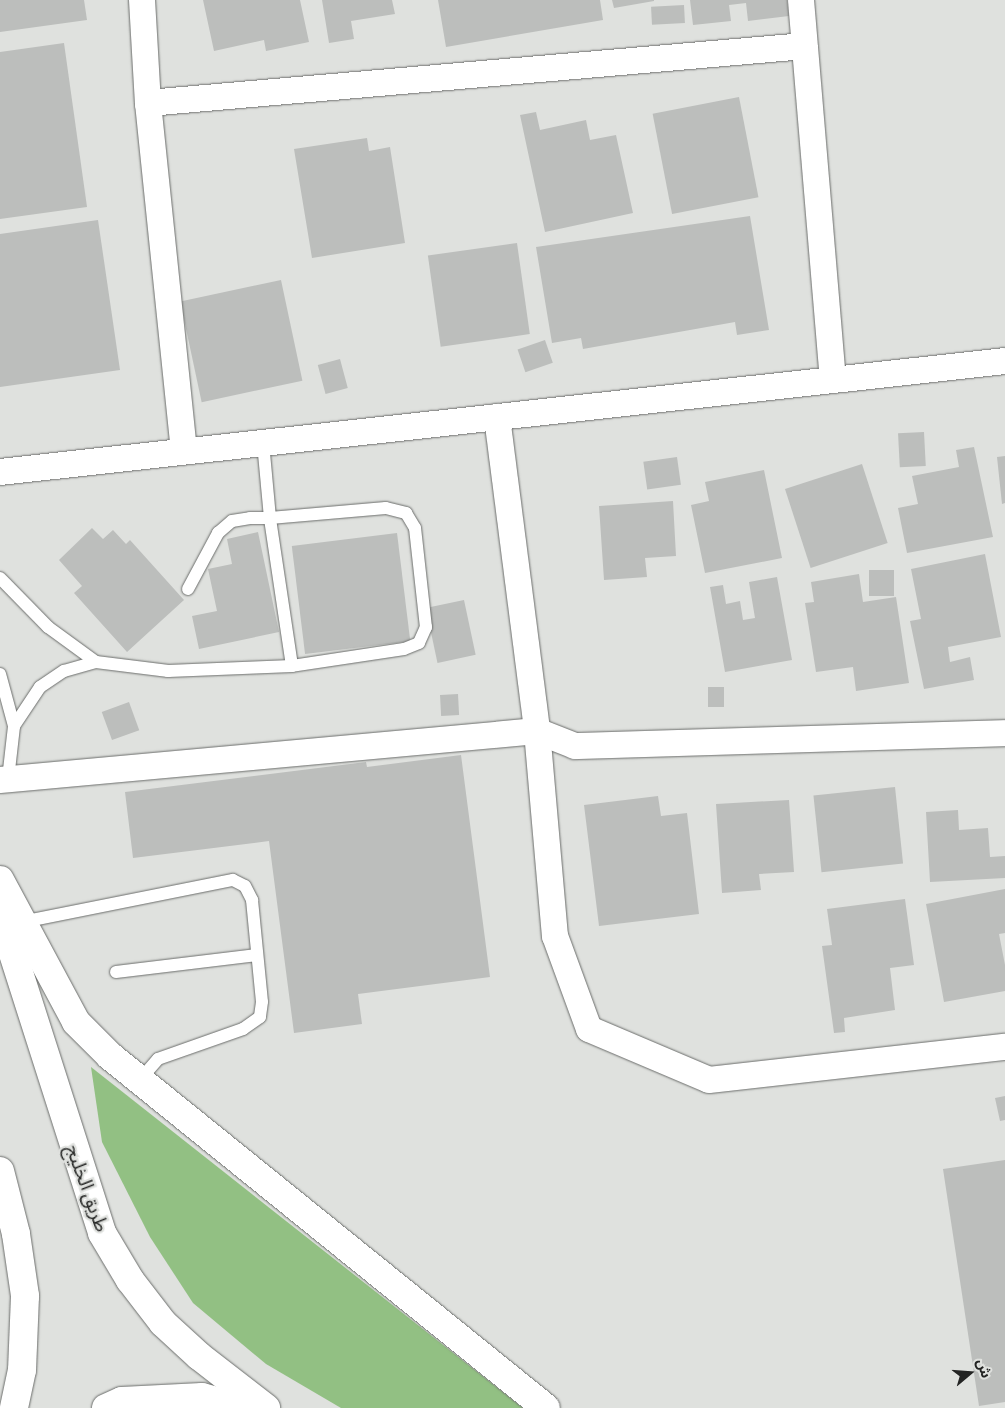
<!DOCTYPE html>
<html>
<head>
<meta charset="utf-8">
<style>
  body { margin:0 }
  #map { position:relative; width:1005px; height:1408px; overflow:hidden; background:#dfe1de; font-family:Commissioner,"Noto Sans Arabic",sans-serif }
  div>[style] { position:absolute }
  .green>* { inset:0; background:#92c083 }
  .building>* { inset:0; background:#bcbebc; transform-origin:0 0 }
  .roads { filter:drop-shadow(0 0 1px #6b6d6b) drop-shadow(0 0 1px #6b6d6b) }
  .lane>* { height:12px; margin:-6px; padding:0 6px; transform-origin:6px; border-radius:6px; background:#fff }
  .street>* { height:26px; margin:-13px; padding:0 13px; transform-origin:13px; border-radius:13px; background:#fff }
  .primary>* { height:28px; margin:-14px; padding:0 14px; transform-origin:14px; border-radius:14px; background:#fff }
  span { translate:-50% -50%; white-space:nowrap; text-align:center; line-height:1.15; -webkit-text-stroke:4.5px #dfe1de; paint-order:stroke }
  .street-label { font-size:19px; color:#232423 }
  .north { position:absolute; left:945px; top:1348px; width:50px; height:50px; -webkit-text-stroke:4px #dfe1de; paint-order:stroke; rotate:72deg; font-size:14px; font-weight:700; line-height:20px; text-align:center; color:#232423 }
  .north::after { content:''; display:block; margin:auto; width:18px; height:22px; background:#232423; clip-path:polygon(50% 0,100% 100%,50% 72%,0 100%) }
</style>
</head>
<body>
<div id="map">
  <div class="green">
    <i style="clip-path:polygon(91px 1067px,523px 1408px,341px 1408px,266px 1364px,193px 1303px,150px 1237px,102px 1142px)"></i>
  </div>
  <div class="building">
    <i style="clip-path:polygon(0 0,84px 0,87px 20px,0 32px)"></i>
    <i style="clip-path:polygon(203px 0,300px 0,309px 42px,266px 51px,264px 40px,214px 51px)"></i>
    <i style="clip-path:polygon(322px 0,392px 0,395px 14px,351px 21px,354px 39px,329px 43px)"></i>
    <i style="clip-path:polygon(438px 0,600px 0,603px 20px,446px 47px)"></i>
    <i style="clip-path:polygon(612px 0,654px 0,654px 1px,614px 8px)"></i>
    <i style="clip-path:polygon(690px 0,787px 0,789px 16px,748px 21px,746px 3px,729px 5px,731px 21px,693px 25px)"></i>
    <i style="left:684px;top:5px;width:18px;height:33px;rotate:87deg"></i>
    <i style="clip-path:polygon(64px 43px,87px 207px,0 219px,0 52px)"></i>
    <i style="left:739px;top:97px;width:102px;height:88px;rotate:79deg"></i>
    <i style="clip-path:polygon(536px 112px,540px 130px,586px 120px,590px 140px,616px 135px,633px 213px,545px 232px,520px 115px)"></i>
    <i style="clip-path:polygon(367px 138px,369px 151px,390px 147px,405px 243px,312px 258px,294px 149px)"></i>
    <i style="clip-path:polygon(750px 216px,769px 330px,737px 335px,735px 322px,583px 349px,581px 338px,552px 343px,536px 247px)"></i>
    <i style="clip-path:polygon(98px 220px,120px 370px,0 387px,0 234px)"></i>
    <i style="left:517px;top:243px;width:92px;height:90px;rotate:82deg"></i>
    <i style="left:281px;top:280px;width:103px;height:103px;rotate:78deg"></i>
    <i style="left:545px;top:340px;width:24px;height:29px;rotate:71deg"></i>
    <i style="left:340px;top:359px;width:30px;height:23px;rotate:75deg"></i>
    <i style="left:924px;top:432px;width:34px;height:26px;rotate:87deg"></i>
    <i style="clip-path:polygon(974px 447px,993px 537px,907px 553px,898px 508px,918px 504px,912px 476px,959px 467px,956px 450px)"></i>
    <i style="clip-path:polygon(1005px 456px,1005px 503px,1002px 504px,997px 457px)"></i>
    <i style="left:677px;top:457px;width:28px;height:34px;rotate:82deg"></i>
    <i style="left:862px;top:464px;width:83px;height:81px;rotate:72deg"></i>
    <i style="clip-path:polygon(764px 470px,782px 558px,705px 573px,691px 505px,709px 501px,705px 482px)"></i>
    <i style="clip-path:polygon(673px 501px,676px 556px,645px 558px,647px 577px,604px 580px,599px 506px)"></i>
    <i style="clip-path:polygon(92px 528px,103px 539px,113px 530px,126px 544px,130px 540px,184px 600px,127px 652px,74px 593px,82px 586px,59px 560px)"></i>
    <i style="clip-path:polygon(258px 532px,279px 632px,199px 649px,192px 616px,217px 611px,208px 569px,232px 564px,227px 539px)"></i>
    <i style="left:397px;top:533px;width:109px;height:106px;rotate:83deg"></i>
    <i style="clip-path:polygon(985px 554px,1001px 637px,948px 647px,950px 662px,970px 657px,974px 680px,924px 689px,910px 621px,921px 619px,911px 569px)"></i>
    <i style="left:869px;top:570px;width:25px;height:26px"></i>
    <i style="clip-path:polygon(859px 574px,863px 602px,896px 597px,909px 683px,856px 691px,853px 667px,816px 672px,805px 603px,814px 602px,811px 582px)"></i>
    <i style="clip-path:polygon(777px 577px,792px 660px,725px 672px,710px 587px,723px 585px,726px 604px,740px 601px,743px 620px,755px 618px,749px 582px)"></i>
    <i style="left:464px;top:600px;width:56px;height:39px;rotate:78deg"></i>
    <i style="left:724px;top:687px;width:20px;height:16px;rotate:90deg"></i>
    <i style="left:458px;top:694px;width:21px;height:18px;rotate:87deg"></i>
    <i style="left:129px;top:702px;width:30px;height:29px;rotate:70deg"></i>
    <i style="clip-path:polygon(461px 755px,490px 977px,358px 994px,362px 1024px,294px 1033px,269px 841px,133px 858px,125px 792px,366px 762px,367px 767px)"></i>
    <i style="left:895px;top:787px;width:77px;height:82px;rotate:84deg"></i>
    <i style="clip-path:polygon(658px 796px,661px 816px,687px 813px,699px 914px,599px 926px,584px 805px)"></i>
    <i style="clip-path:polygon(789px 800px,794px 872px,759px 874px,761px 890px,722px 893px,716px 804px)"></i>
    <i style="clip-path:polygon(958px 810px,959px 830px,988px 828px,990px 857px,1005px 856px,1005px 878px,930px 882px,926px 812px)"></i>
    <i style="clip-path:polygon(1005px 889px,1005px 933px,999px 934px,1005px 965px,1005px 991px,944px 1002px,926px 904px)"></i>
    <i style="clip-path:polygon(905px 899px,914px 965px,890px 968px,895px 1010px,844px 1018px,845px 1032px,834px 1033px,822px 946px,832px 945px,827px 909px)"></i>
    <i style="clip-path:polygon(1005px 1096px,1005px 1120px,1000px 1121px,995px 1098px)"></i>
    <i style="clip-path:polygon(1005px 1160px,1005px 1402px,979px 1406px,943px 1169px)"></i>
  </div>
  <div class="roads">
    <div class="lane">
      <i style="left:0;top:578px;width:69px;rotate:45.6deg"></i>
      <i style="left:48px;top:627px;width:59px;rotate:36.1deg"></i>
      <i style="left:188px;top:589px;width:64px;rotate:-61.8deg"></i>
      <i style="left:218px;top:533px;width:18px;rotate:-41deg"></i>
      <i style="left:232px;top:521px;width:18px;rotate:-9deg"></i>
      <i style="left:250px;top:518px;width:20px"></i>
      <i style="left:270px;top:518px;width:116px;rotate:-4.9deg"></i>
      <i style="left:386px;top:508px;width:21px;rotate:14deg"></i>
      <i style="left:406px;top:513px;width:17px;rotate:59deg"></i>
      <i style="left:415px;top:528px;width:100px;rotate:83.7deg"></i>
      <i style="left:426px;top:627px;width:17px;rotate:114deg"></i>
      <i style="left:419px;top:643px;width:16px;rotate:158deg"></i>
      <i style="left:404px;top:649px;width:113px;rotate:171.4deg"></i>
      <i style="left:292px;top:666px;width:150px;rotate:-98.5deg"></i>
      <i style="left:270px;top:518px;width:75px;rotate:-95.3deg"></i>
      <i style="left:0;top:674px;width:54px;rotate:74.9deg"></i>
      <i style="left:8px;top:779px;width:53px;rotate:-83.5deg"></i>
      <i style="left:14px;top:726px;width:47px;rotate:-56.3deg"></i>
      <i style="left:40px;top:687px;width:29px;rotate:-34deg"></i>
      <i style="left:64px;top:671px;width:33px;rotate:-16deg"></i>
      <i style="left:96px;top:662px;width:73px;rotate:7.1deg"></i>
      <i style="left:168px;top:671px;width:124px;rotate:-2.3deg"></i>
      <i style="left:22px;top:922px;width:215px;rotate:-11.3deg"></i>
      <i style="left:233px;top:880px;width:13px;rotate:27deg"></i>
      <i style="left:245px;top:886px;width:16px;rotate:63deg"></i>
      <i style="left:252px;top:900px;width:102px;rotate:84.4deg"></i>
      <i style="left:262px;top:1002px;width:15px;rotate:98deg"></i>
      <i style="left:260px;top:1017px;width:21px;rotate:145deg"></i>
      <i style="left:243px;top:1029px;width:90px;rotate:160.6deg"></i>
      <i style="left:158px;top:1059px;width:28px;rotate:131deg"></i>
      <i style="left:116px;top:972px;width:142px;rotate:-6.9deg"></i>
    </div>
    <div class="street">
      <i style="left:142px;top:0;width:103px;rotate:86.7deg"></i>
      <i style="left:148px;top:103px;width:350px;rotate:84.1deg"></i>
      <i style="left:801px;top:0;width:381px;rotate:85.2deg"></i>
      <i style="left:148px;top:103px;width:659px;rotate:-4.96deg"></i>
      <i style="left:497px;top:417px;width:317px;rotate:82.7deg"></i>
      <i style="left:537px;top:731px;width:206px;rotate:85deg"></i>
      <i style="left:555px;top:936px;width:99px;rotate:69.9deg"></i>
      <i style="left:589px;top:1029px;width:130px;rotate:23deg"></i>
      <i style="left:709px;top:1080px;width:298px;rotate:-6.4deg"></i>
      <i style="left:0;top:472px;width:1011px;rotate:-6.3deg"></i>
      <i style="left:0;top:780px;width:539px;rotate:-5.21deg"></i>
      <i style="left:537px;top:731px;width:41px;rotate:21.5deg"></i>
      <i style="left:575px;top:746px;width:430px;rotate:-1.7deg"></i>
    </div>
    <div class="primary">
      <i style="left:0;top:880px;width:161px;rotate:61.8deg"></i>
      <i style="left:76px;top:1022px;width:48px;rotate:45deg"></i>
      <i style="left:110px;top:1056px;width:560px;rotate:38.92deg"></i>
      <i style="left:0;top:913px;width:336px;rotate:72.3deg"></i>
      <i style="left:102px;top:1233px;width:55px;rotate:59.2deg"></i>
      <i style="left:130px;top:1280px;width:54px;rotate:52.5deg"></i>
      <i style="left:163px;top:1323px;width:49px;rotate:42.5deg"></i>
      <i style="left:199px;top:1356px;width:85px;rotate:37.8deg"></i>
      <i style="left:0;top:1171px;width:65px;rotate:75.7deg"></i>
      <i style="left:16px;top:1234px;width:63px;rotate:81.7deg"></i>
      <i style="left:25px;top:1296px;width:74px;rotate:92.3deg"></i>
      <i style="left:22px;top:1370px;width:39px;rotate:102deg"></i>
      <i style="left:106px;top:1408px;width:17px;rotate:-24deg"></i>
      <i style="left:122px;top:1401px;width:80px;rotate:-2.9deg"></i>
      <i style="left:202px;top:1397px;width:41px;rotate:15.4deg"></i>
    </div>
  </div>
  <div class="street-label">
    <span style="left:88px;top:1188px;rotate:70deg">طريق الخليج</span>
  </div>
  <div class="north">ش</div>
</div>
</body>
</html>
